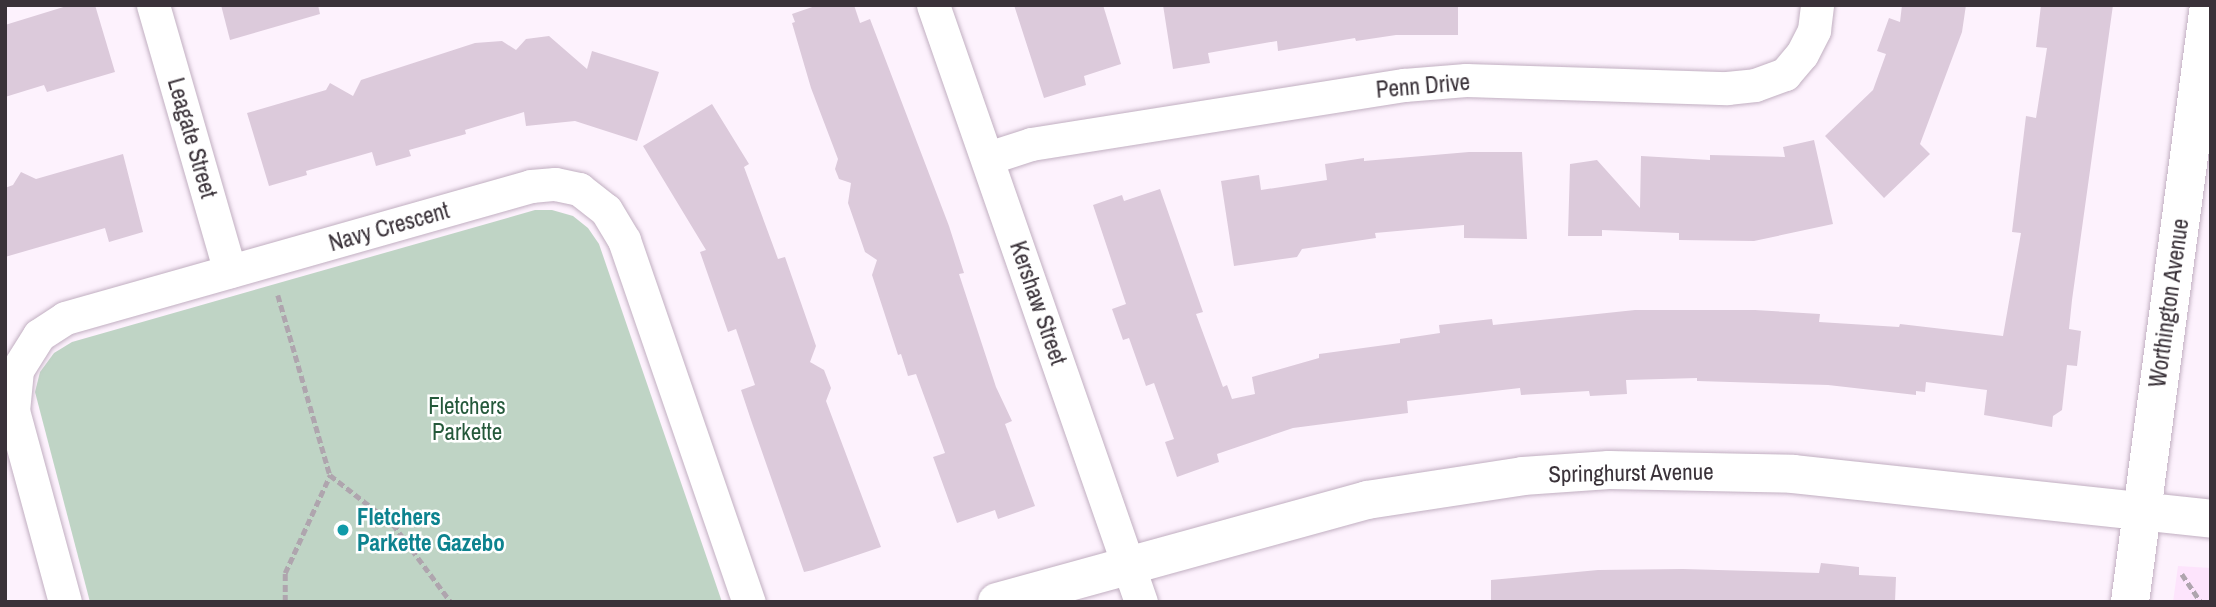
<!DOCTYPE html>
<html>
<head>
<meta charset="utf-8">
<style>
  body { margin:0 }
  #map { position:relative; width:2216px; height:607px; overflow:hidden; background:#fdf2fd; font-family:"Archivo Narrow",sans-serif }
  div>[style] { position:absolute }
  .built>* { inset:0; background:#fde4fc }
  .green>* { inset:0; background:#bfd4c5 }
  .building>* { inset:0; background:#dccadb }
  .path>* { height:4.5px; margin-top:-2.25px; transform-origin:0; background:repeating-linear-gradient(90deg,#afa5ae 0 7px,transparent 0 10.5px) }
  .roads { filter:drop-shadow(0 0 2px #c1afc1) drop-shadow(0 0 2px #c1afc1) }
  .street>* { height:33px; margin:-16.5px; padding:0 16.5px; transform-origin:16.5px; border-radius:16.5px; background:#fff }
  .secondary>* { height:38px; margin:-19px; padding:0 19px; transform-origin:19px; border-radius:19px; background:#fff }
  .dots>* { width:19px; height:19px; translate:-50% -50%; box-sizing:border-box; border:4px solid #fff; border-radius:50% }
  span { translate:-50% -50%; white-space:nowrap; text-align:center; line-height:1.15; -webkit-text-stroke:5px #fff; paint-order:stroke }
  .street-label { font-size:23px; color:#3a3239 }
  .park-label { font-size:23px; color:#25593b }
  .culture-label { font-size:23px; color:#0d838f; font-weight:700 }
  .left { translate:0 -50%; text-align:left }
  .frame { position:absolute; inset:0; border:7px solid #3a3239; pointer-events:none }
</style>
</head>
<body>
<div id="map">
  <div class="built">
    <i style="clip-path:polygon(2178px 566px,2211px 568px,2211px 602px,2173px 602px)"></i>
  </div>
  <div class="green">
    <i style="clip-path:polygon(535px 210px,552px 210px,573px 216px,588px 228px,599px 244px,722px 602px,90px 602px,35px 392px,40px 372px,54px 353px,72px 342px)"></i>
  </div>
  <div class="building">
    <i style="clip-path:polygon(70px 5px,95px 5px,115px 72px,47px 92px,44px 85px,5px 97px,5px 25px)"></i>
    <i style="clip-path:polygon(221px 5px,318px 5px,320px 14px,230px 40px)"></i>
    <i style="clip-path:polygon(818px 5px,854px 5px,860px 23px,870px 19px,949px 226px,964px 273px,959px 274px,996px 387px,1012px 421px,1005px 424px,1035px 506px,998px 519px,995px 510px,957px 523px,933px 457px,945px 453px,916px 374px,908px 376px,901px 354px,898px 355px,872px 275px,877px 260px,865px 252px,855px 223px,848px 203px,851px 183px,839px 179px,835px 169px,838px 159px,811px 88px,792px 23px,795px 22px,792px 14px)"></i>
    <i style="clip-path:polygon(1014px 5px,1103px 5px,1121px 64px,1084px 76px,1086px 85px,1044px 98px)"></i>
    <i style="clip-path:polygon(1163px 5px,1458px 5px,1458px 35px,1396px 35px,1356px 41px,1355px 38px,1278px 51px,1277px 41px,1208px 53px,1210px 63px,1173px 69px)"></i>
    <i style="clip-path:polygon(1902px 5px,1966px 5px,1962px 32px,1920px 144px,1930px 154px,1884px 198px,1825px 136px,1873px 90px,1886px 54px,1877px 51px,1889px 18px,1900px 22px)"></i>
    <i style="clip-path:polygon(2041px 5px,2113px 5px,2072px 300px,2069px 329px,2081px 331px,2077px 366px,2067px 365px,2062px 410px,2053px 416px,2052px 427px,1984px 415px,1987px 390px,1926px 382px,1925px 392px,1916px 391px,1916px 395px,1828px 385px,1697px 381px,1697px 378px,1626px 380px,1627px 394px,1590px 396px,1589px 391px,1521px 395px,1520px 388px,1407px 401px,1408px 413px,1293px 428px,1217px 454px,1219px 462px,1177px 477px,1165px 442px,1174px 439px,1154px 383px,1146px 386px,1129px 338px,1123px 340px,1112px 309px,1126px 304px,1093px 205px,1122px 195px,1124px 201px,1160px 189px,1203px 312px,1196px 314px,1223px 387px,1227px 385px,1232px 399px,1255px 394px,1252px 377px,1319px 358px,1319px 354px,1400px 343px,1400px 339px,1440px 333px,1439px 325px,1492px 319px,1493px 325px,1635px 310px,1755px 310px,1820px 314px,1819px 322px,1899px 327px,1900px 324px,2003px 336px,2021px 233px,2012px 232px,2026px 116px,2036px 118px,2047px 48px,2036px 47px)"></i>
    <i style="clip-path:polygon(549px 36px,587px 69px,592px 51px,659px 72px,637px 141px,575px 121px,526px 126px,524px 112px,465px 130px,466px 134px,409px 150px,411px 156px,376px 166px,372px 152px,306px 171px,307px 175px,269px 186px,247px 113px,326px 90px,330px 83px,353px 96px,361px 80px,475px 43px,502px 41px,516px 50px,526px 39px)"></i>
    <i style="clip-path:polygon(712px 104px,749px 164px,744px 167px,778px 259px,785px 257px,816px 346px,810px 362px,824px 370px,831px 388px,826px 401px,881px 547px,813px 570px,804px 572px,752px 423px,741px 390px,755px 385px,736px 329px,728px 332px,700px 252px,706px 250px,643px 146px)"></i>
    <i style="clip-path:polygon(1814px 140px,1833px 224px,1754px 241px,1679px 240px,1679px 233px,1602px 230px,1602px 236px,1568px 236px,1570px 164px,1597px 160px,1640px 208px,1641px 156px,1710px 160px,1710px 155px,1785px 157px,1783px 147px)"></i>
    <i style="clip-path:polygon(1469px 152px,1522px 152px,1527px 239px,1464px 238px,1464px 225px,1375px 233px,1376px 238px,1302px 249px,1297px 257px,1234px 266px,1221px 181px,1259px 175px,1261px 190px,1327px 180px,1325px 164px,1364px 158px,1364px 161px)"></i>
    <i style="clip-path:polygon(123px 154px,143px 232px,109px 242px,105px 228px,5px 257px,5px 188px,13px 185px,21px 172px,36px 179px)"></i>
    <i style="clip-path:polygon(1821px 563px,1859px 567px,1859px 575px,1896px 577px,1895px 602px,1491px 602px,1491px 580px,1598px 570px,1683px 569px,1819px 573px)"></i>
  </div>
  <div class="path">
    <i style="left:278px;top:295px;width:187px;rotate:73.9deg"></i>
    <i style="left:330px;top:475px;width:80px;rotate:37.9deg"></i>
    <i style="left:393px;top:524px;width:97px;rotate:53.4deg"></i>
    <i style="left:2182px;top:574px;width:34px;rotate:56deg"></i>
    <i style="left:285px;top:602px;width:29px;rotate:-90deg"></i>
    <i style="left:285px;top:573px;width:108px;rotate:-65.3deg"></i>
    <i style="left:561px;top:602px;width:47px"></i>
  </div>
  <div class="roads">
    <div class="street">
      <i style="left:153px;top:5px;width:277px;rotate:73.9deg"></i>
      <i style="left:933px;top:5px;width:632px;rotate:70.79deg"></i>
      <i style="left:988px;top:158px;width:45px;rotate:-18deg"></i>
      <i style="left:1031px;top:144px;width:378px;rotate:-9deg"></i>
      <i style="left:1404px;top:85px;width:62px;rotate:-4.6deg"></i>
      <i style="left:1466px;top:80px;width:261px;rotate:1.8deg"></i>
      <i style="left:1727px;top:88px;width:28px;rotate:-6deg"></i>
      <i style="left:1755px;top:85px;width:32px;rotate:-20deg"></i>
      <i style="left:1785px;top:74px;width:26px;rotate:-50deg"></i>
      <i style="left:1802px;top:54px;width:27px;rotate:-63deg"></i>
      <i style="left:1814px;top:30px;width:25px;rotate:-83deg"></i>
      <i style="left:65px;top:602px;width:198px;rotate:-105.2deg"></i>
      <i style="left:13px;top:411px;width:41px;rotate:-84.4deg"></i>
      <i style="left:17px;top:370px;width:41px;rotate:-57.8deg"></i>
      <i style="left:39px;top:335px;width:31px;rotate:-33deg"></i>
      <i style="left:65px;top:318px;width:484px;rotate:-15.8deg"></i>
      <i style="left:531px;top:186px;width:24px;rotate:-5deg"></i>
      <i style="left:555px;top:184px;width:25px;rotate:12deg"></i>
      <i style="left:579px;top:189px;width:34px;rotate:38deg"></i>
      <i style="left:606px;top:210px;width:35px;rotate:59deg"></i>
      <i style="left:624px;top:240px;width:383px;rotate:71deg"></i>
    </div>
    <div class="secondary">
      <i style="left:997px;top:602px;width:384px;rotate:-15.4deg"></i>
      <i style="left:1367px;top:500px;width:158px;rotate:-8.7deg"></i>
      <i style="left:1523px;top:476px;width:86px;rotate:-4deg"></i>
      <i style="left:1609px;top:470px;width:184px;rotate:1.2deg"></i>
      <i style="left:1793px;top:474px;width:420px;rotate:6.1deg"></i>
      <i style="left:2130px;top:602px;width:602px;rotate:-82.46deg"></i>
    </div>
  </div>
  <div class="dots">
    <i style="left:343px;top:530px;background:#0f9aa8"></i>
  </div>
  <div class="street-label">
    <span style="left:1423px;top:86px;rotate:-5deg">Penn Drive</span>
    <span style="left:192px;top:138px;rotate:74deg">Leagate Street</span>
    <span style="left:389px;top:227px;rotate:-16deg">Navy Crescent</span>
    <span style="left:1038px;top:303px;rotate:71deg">Kershaw Street</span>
    <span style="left:2169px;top:303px;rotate:-82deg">Worthington Avenue</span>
    <span style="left:1631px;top:473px;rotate:-1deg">Springhurst Avenue</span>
  </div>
  <div class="park-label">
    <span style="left:467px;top:419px">Fletchers<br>Parkette</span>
  </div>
  <div class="culture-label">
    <span class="left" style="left:357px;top:530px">Fletchers<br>Parkette Gazebo</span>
  </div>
  <div class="frame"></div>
</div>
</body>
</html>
